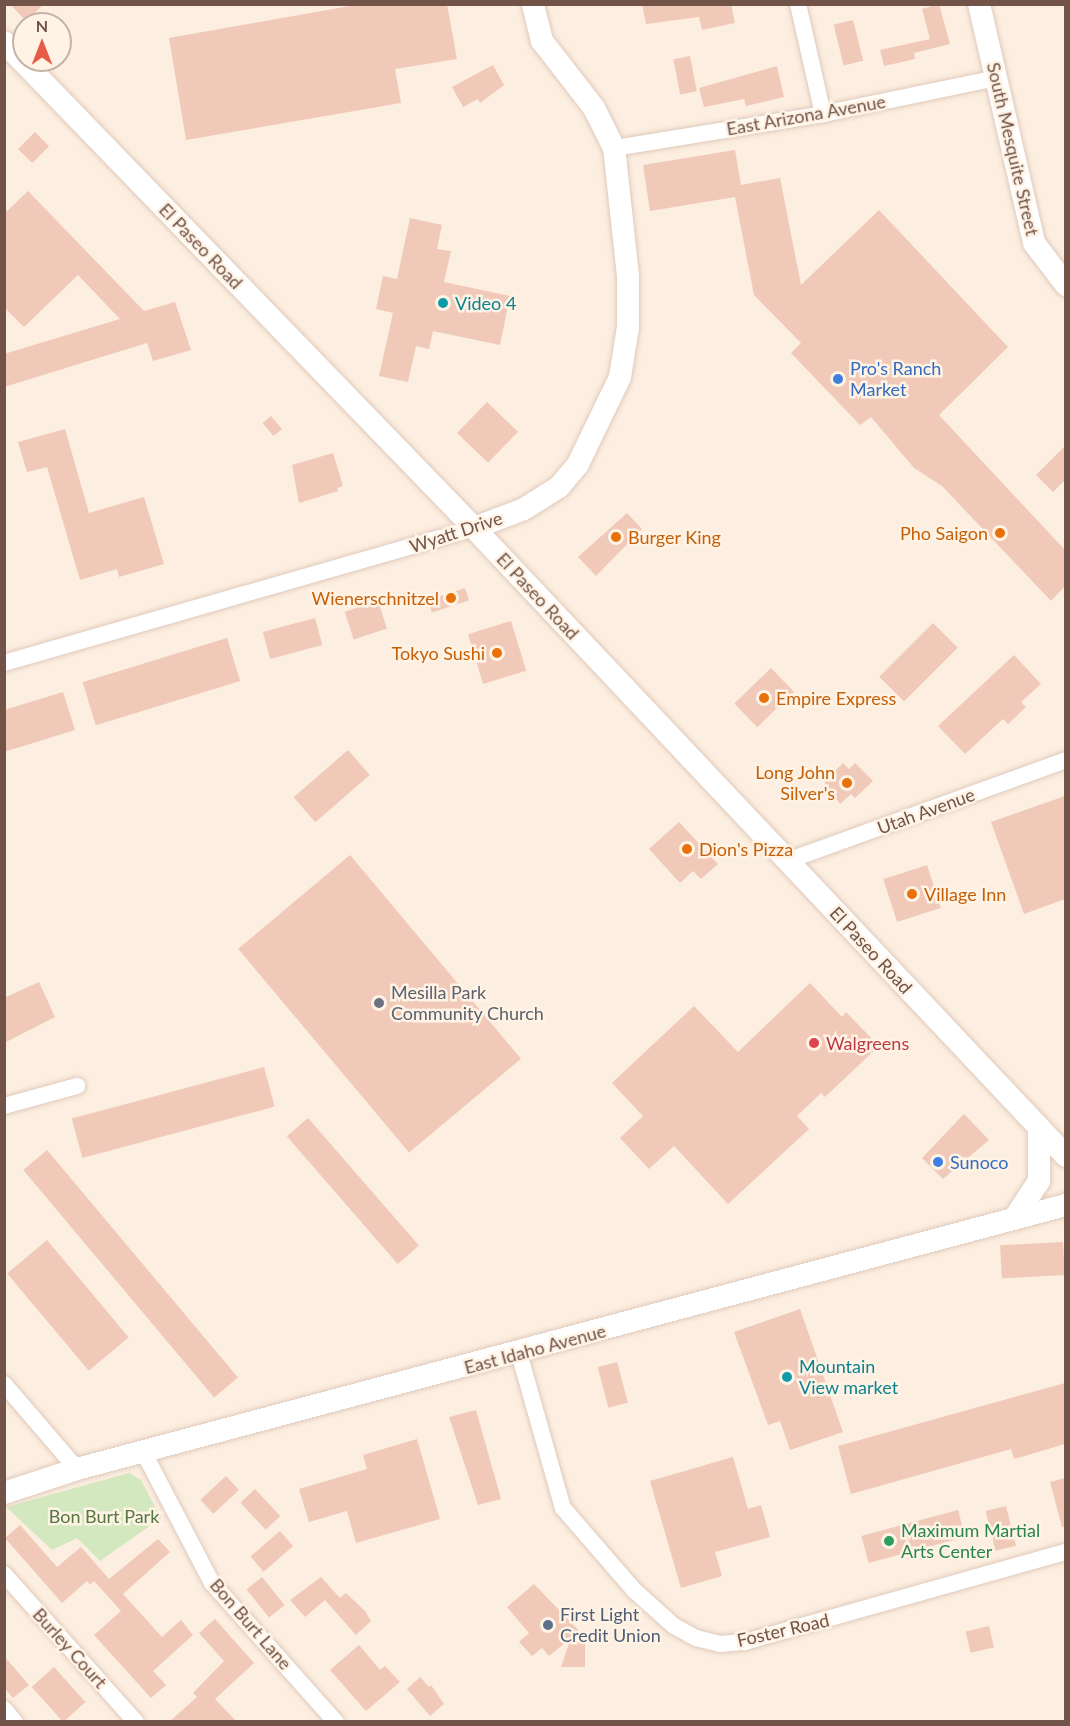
<!DOCTYPE html>
<html>
<head>
<meta charset="utf-8">
<style>
  body { margin:0 }
  #map { position:relative; width:1070px; height:1726px; overflow:hidden; background:#fceee0; font-family:Lato,sans-serif }
  div>[style] { position:absolute }
  .green>* { inset:0; background:#d4e8bf }
  .building>* { inset:0; background:#f0c9b8; transform-origin:0 0 }
  .roads { filter:drop-shadow(0 0 2px #dfcabc) drop-shadow(0 0 2px #dfcabc) }
  .street>* { height:16px; margin:-8px; padding:0 8px; transform-origin:8px; border-radius:8px; background:#fff }
  .secondary>* { height:22px; margin:-11px; padding:0 11px; transform-origin:11px; border-radius:11px; background:#fff }
  .dots>* { width:16px; height:16px; translate:-50% -50%; box-sizing:border-box; border:3px solid #fff3e6; border-radius:50% }
  span { translate:-50% -50%; white-space:nowrap; text-align:center; line-height:1.15; -webkit-text-stroke:5px #fff3e6; paint-order:stroke }
  .street-label { font-size:18px; color:#715348 }
  .culture-label { font-size:18px; color:#0d838f }
  .left { translate:0 -50%; text-align:left }
  .shop-label { font-size:18px; color:#366cbe }
  .food-label { font-size:18px; color:#c56008 }
  .right { translate:-100% -50%; text-align:right }
  .worship-label { font-size:18px; color:#5b616d }
  .health-label { font-size:18px; color:#be3a42 }
  .park-label { font-size:18px; color:#557841 }
  .leisure-label { font-size:18px; color:#27864d }
  .service-label { font-size:18px; color:#4e5e75 }
  .frame { position:absolute; inset:0; border:6px solid #715348; pointer-events:none }
  .north { position:absolute; left:12px; top:12px; width:60px; height:60px; box-sizing:border-box; background:#fff3e6; border:2px solid #c6b3a7; border-radius:50%; rotate:0deg; font-size:16px; font-weight:700; line-height:24px; text-align:center; color:#715348 }
  .north::after { content:''; display:block; margin:auto; width:21px; height:27px; background:#e55b46; clip-path:polygon(50% 0,100% 100%,50% 72%,0 100%) }
</style>
</head>
<body>
<div id="map">
  <div class="green">
    <i style="clip-path:polygon(129px 1473px,141px 1480px,161px 1518px,100px 1561px,77px 1538px,52px 1550px,6px 1507px)"></i>
  </div>
  <div class="building">
    <i style="clip-path:polygon(10px 4px,44px 4px,26px 21px)"></i>
    <i style="clip-path:polygon(361px 4px,447px 4px,457px 59px,395px 69px,401px 103px,186px 140px,169px 38px)"></i>
    <i style="clip-path:polygon(642px 4px,731px 4px,735px 23px,702px 30px,699px 17px,646px 24px)"></i>
    <i style="clip-path:polygon(939px 4px,950px 44px,914px 53px,915px 59px,884px 66px,880px 50px,930px 39px,922px 9px)"></i>
    <i style="left:853px;top:20px;width:42px;height:20px;rotate:76deg"></i>
    <i style="left:690px;top:56px;width:36px;height:17px;rotate:79deg"></i>
    <i style="clip-path:polygon(493px 65px,504px 85px,480px 103px,478px 99px,463px 107px,452px 87px)"></i>
    <i style="clip-path:polygon(777px 66px,784px 97px,746px 106px,744px 99px,704px 107px,699px 88px)"></i>
    <i style="left:35px;top:132px;width:20px;height:24px;rotate:45deg"></i>
    <i style="clip-path:polygon(735px 150px,741px 185px,780px 178px,801px 285px,879px 210px,1008px 347px,939px 415px,1065px 550px,1065px 586px,1051px 601px,942px 486px,914px 468px,871px 417px,860px 425px,791px 353px,801px 343px,754px 295px,735px 197px,650px 211px,643px 165px)"></i>
    <i style="clip-path:polygon(28px 191px,144px 311px,175px 302px,191px 350px,153px 361px,147px 343px,4px 387px,4px 354px,120px 319px,78px 275px,24px 327px,4px 307px,4px 214px)"></i>
    <i style="clip-path:polygon(410px 218px,442px 225px,437px 249px,451px 251px,444px 282px,510px 296px,500px 345px,433px 331px,429px 349px,416px 346px,408px 382px,379px 376px,393px 313px,376px 309px,383px 276px,397px 279px)"></i>
    <i style="left:487px;top:402px;width:43px;height:43px;rotate:44deg"></i>
    <i style="left:271px;top:416px;width:17px;height:11px;rotate:50deg"></i>
    <i style="clip-path:polygon(65px 429px,89px 513px,144px 497px,164px 564px,119px 577px,117px 569px,80px 580px,47px 467px,27px 472px,18px 442px)"></i>
    <i style="clip-path:polygon(1065px 446px,1065px 480px,1053px 492px,1036px 475px)"></i>
    <i style="clip-path:polygon(333px 453px,343px 486px,337px 488px,338px 491px,299px 503px,292px 465px)"></i>
    <i style="clip-path:polygon(627px 513px,642px 529px,596px 576px,578px 557px)"></i>
    <i style="left:465px;top:588px;width:13px;height:39px;rotate:72deg"></i>
    <i style="left:378px;top:601px;width:29px;height:35px;rotate:72deg"></i>
    <i style="left:315px;top:618px;width:28px;height:54px;rotate:75deg"></i>
    <i style="left:511px;top:621px;width:52px;height:45px;rotate:73deg"></i>
    <i style="left:933px;top:623px;width:35px;height:76px;rotate:45deg"></i>
    <i style="left:227px;top:638px;width:45px;height:151px;rotate:73deg"></i>
    <i style="clip-path:polygon(1014px 655px,1041px 684px,1021px 702px,1026px 707px,1008px 724px,1003px 719px,965px 754px,938px 726px)"></i>
    <i style="left:771px;top:668px;width:33px;height:51px;rotate:46deg"></i>
    <i style="clip-path:polygon(63px 692px,75px 730px,4px 752px,4px 710px)"></i>
    <i style="left:348px;top:750px;width:33px;height:72px;rotate:49deg"></i>
    <i style="clip-path:polygon(843px 763px,849px 769px,855px 763px,873px 781px,855px 798px,851px 794px,840px 804px,824px 782px)"></i>
    <i style="clip-path:polygon(1065px 796px,1065px 899px,1024px 914px,991px 822px)"></i>
    <i style="clip-path:polygon(679px 822px,718px 864px,701px 879px,693px 871px,680px 883px,649px 849px)"></i>
    <i style="left:350px;top:855px;width:266px;height:146px;rotate:50deg"></i>
    <i style="left:927px;top:865px;width:45px;height:46px;rotate:72deg"></i>
    <i style="clip-path:polygon(39px 982px,55px 1017px,4px 1043px,4px 998px)"></i>
    <i style="clip-path:polygon(810px 983px,842px 1017px,846px 1012px,879px 1046px,825px 1097px,821px 1093px,797px 1116px,809px 1129px,728px 1204px,674px 1146px,649px 1169px,620px 1138px,643px 1116px,612px 1083px,694px 1006px,738px 1052px)"></i>
    <i style="left:264px;top:1067px;width:41px;height:199px;rotate:75deg"></i>
    <i style="clip-path:polygon(964px 1114px,989px 1140px,943px 1179px,922px 1158px)"></i>
    <i style="left:308px;top:1118px;width:169px;height:28px;rotate:49deg"></i>
    <i style="left:47px;top:1150px;width:297px;height:31px;rotate:50deg"></i>
    <i style="left:47px;top:1240px;width:127px;height:52px;rotate:50deg"></i>
    <i style="left:1063px;top:1242px;width:33px;height:63px;rotate:87deg"></i>
    <i style="clip-path:polygon(800px 1309px,843px 1432px,790px 1450px,780px 1421px,768px 1425px,734px 1332px)"></i>
    <i style="left:617px;top:1362px;width:42px;height:20px;rotate:75deg"></i>
    <i style="clip-path:polygon(1065px 1383px,1065px 1444px,1014px 1459px,1011px 1449px,851px 1494px,838px 1446px)"></i>
    <i style="clip-path:polygon(476px 1410px,501px 1499px,478px 1505px,449px 1417px)"></i>
    <i style="clip-path:polygon(417px 1439px,440px 1519px,356px 1543px,347px 1511px,309px 1522px,299px 1489px,367px 1469px,363px 1455px)"></i>
    <i style="clip-path:polygon(733px 1457px,748px 1509px,761px 1505px,770px 1537px,715px 1552px,722px 1576px,681px 1588px,650px 1481px)"></i>
    <i style="left:226px;top:1476px;width:19px;height:35px;rotate:47deg"></i>
    <i style="clip-path:polygon(1065px 1478px,1065px 1527px,1062px 1527px,1050px 1482px)"></i>
    <i style="left:255px;top:1489px;width:37px;height:20px;rotate:47deg"></i>
    <i style="left:1006px;top:1506px;width:41px;height:21px;rotate:76deg"></i>
    <i style="left:958px;top:1510px;width:28px;height:100px;rotate:75deg"></i>
    <i style="clip-path:polygon(20px 1525px,57px 1567px,81px 1547px,109px 1579px,158px 1539px,170px 1552px,123px 1594px,162px 1637px,181px 1620px,193px 1635px,153px 1671px,166px 1685px,151px 1698px,94px 1635px,121px 1611px,94px 1581px,90px 1585px,87px 1581px,62px 1603px,5px 1538px)"></i>
    <i style="left:280px;top:1531px;width:20px;height:39px;rotate:49deg"></i>
    <i style="left:262px;top:1577px;width:36px;height:20px;rotate:51deg"></i>
    <i style="clip-path:polygon(321px 1577px,340px 1598px,346px 1593px,365px 1611px,371px 1621px,356px 1635px,325px 1600px,305px 1617px,290px 1600px)"></i>
    <i style="clip-path:polygon(534px 1584px,585px 1637px,585px 1667px,561px 1667px,571px 1638px,549px 1656px,542px 1648px,532px 1656px,519px 1642px,529px 1633px,507px 1607px)"></i>
    <i style="clip-path:polygon(215px 1619px,254px 1663px,215px 1699px,237px 1722px,169px 1722px,197px 1697px,193px 1693px,224px 1661px,199px 1633px)"></i>
    <i style="left:989px;top:1626px;width:22px;height:24px;rotate:77deg"></i>
    <i style="clip-path:polygon(359px 1645px,380px 1670px,385px 1666px,400px 1682px,366px 1711px,330px 1670px)"></i>
    <i style="clip-path:polygon(4px 1656px,29px 1685px,13px 1698px,4px 1688px)"></i>
    <i style="left:54px;top:1667px;width:47px;height:30px;rotate:48deg"></i>
    <i style="clip-path:polygon(420px 1677px,429px 1687px,431px 1685px,444px 1704px,430px 1716px,407px 1689px)"></i>
  </div>
  <div class="roads">
    <div class="street">
      <i style="left:798px;top:4px;width:113px;rotate:77.2deg"></i>
      <i style="left:614px;top:148px;width:212px;rotate:-9.2deg"></i>
      <i style="left:823px;top:114px;width:178px;rotate:-11.7deg"></i>
      <i style="left:4px;top:663px;width:489px;rotate:-16deg"></i>
      <i style="left:787px;top:861px;width:297px;rotate:-19.9deg"></i>
      <i style="left:4px;top:1106px;width:76px;rotate:-15.3deg"></i>
      <i style="left:519px;top:1353px;width:161px;rotate:74.2deg"></i>
      <i style="left:563px;top:1508px;width:110px;rotate:49.1deg"></i>
      <i style="left:635px;top:1591px;width:52px;rotate:41.9deg"></i>
      <i style="left:674px;top:1626px;width:25px;rotate:29deg"></i>
      <i style="left:696px;top:1638px;width:25px;rotate:14deg"></i>
      <i style="left:720px;top:1644px;width:25px;rotate:-5deg"></i>
      <i style="left:745px;top:1642px;width:333px;rotate:-15.7deg"></i>
      <i style="left:4px;top:1384px;width:112px;rotate:49.3deg"></i>
      <i style="left:144px;top:1453px;width:147px;rotate:62.4deg"></i>
      <i style="left:212px;top:1583px;width:186px;rotate:48.3deg"></i>
      <i style="left:4px;top:1574px;width:198px;rotate:48.3deg"></i>
      <i style="left:4px;top:1709px;width:17px;rotate:50deg"></i>
    </div>
    <div class="secondary">
      <i style="left:979px;top:4px;width:245px;rotate:77deg"></i>
      <i style="left:1034px;top:243px;width:53px;rotate:52.7deg"></i>
      <i style="left:4px;top:42px;width:676px;rotate:45.96deg"></i>
      <i style="left:474px;top:528px;width:863px;rotate:46.69deg"></i>
      <i style="left:474px;top:528px;width:53px;rotate:-20.8deg"></i>
      <i style="left:524px;top:509px;width:41px;rotate:-32.2deg"></i>
      <i style="left:559px;top:487px;width:30px;rotate:-50deg"></i>
      <i style="left:578px;top:464px;width:97px;rotate:-64.2deg"></i>
      <i style="left:620px;top:377px;width:51px;rotate:-80.9deg"></i>
      <i style="left:628px;top:327px;width:51px;rotate:-90deg"></i>
      <i style="left:628px;top:276px;width:129px;rotate:-96.2deg"></i>
      <i style="left:614px;top:148px;width:45px;rotate:-116.6deg"></i>
      <i style="left:594px;top:108px;width:85px;rotate:-127.8deg"></i>
      <i style="left:542px;top:41px;width:38px;rotate:-104deg"></i>
      <i style="left:1014px;top:1219px;width:45px;rotate:-56.7deg"></i>
      <i style="left:1039px;top:1181px;width:53px;rotate:-90deg"></i>
      <i style="left:4px;top:1493px;width:77px;rotate:-18.2deg"></i>
      <i style="left:77px;top:1469px;width:1024px;rotate:-14.95deg"></i>
    </div>
  </div>
  <div class="dots">
    <i style="left:443px;top:303px;background:#0f9aa8"></i>
    <i style="left:838px;top:379px;background:#3f7fe0"></i>
    <i style="left:1000px;top:533px;background:#e8710a"></i>
    <i style="left:616px;top:537px;background:#e8710a"></i>
    <i style="left:451px;top:598px;background:#e8710a"></i>
    <i style="left:497px;top:653px;background:#e8710a"></i>
    <i style="left:764px;top:698px;background:#e8710a"></i>
    <i style="left:847px;top:783px;background:#e8710a"></i>
    <i style="left:687px;top:849px;background:#e8710a"></i>
    <i style="left:912px;top:894px;background:#e8710a"></i>
    <i style="left:379px;top:1003px;background:#6b7280"></i>
    <i style="left:814px;top:1043px;background:#e0444e"></i>
    <i style="left:938px;top:1162px;background:#3f7fe0"></i>
    <i style="left:787px;top:1377px;background:#0f9aa8"></i>
    <i style="left:889px;top:1541px;background:#2e9e5b"></i>
    <i style="left:548px;top:1625px;background:#5c6f8a"></i>
  </div>
  <div class="street-label">
    <span style="left:806px;top:115px;rotate:-10deg">East Arizona Avenue</span>
    <span style="left:1013px;top:149px;rotate:77deg">South Mesquite Street</span>
    <span style="left:201px;top:246px;rotate:46deg">El Paseo Road</span>
    <span style="left:456px;top:532px;rotate:-18deg">Wyatt Drive</span>
    <span style="left:538px;top:596px;rotate:47deg">El Paseo Road</span>
    <span style="left:926px;top:811px;rotate:-20deg">Utah Avenue</span>
    <span style="left:871px;top:950px;rotate:47deg">El Paseo Road</span>
    <span style="left:535px;top:1349px;rotate:-15deg">East Idaho Avenue</span>
    <span style="left:251px;top:1624px;rotate:49deg">Bon Burt Lane</span>
    <span style="left:783px;top:1630px;rotate:-13deg">Foster Road</span>
    <span style="left:70px;top:1648px;rotate:48deg">Burley Court</span>
  </div>
  <div class="culture-label">
    <span class="left" style="left:455px;top:303px">Video 4</span>
    <span class="left" style="left:799px;top:1377px">Mountain<br>View market</span>
  </div>
  <div class="shop-label">
    <span class="left" style="left:850px;top:379px">Pro's Ranch<br>Market</span>
    <span class="left" style="left:950px;top:1162px">Sunoco</span>
  </div>
  <div class="food-label">
    <span class="right" style="left:988px;top:533px">Pho Saigon</span>
    <span class="left" style="left:628px;top:537px">Burger King</span>
    <span class="right" style="left:439px;top:598px">Wienerschnitzel</span>
    <span class="right" style="left:485px;top:653px">Tokyo Sushi</span>
    <span class="left" style="left:776px;top:698px">Empire Express</span>
    <span class="right" style="left:835px;top:783px">Long John<br>Silver's</span>
    <span class="left" style="left:699px;top:849px">Dion's Pizza</span>
    <span class="left" style="left:924px;top:894px">Village Inn</span>
  </div>
  <div class="worship-label">
    <span class="left" style="left:391px;top:1003px">Mesilla Park<br>Community Church</span>
  </div>
  <div class="health-label">
    <span class="left" style="left:826px;top:1043px">Walgreens</span>
  </div>
  <div class="park-label">
    <span style="left:104px;top:1516px">Bon Burt Park</span>
  </div>
  <div class="leisure-label">
    <span class="left" style="left:901px;top:1541px">Maximum Martial<br>Arts Center</span>
  </div>
  <div class="service-label">
    <span class="left" style="left:560px;top:1625px">First Light<br>Credit Union</span>
  </div>
  <div class="frame"></div>
  <div class="north">N</div>
</div>
</body>
</html>
